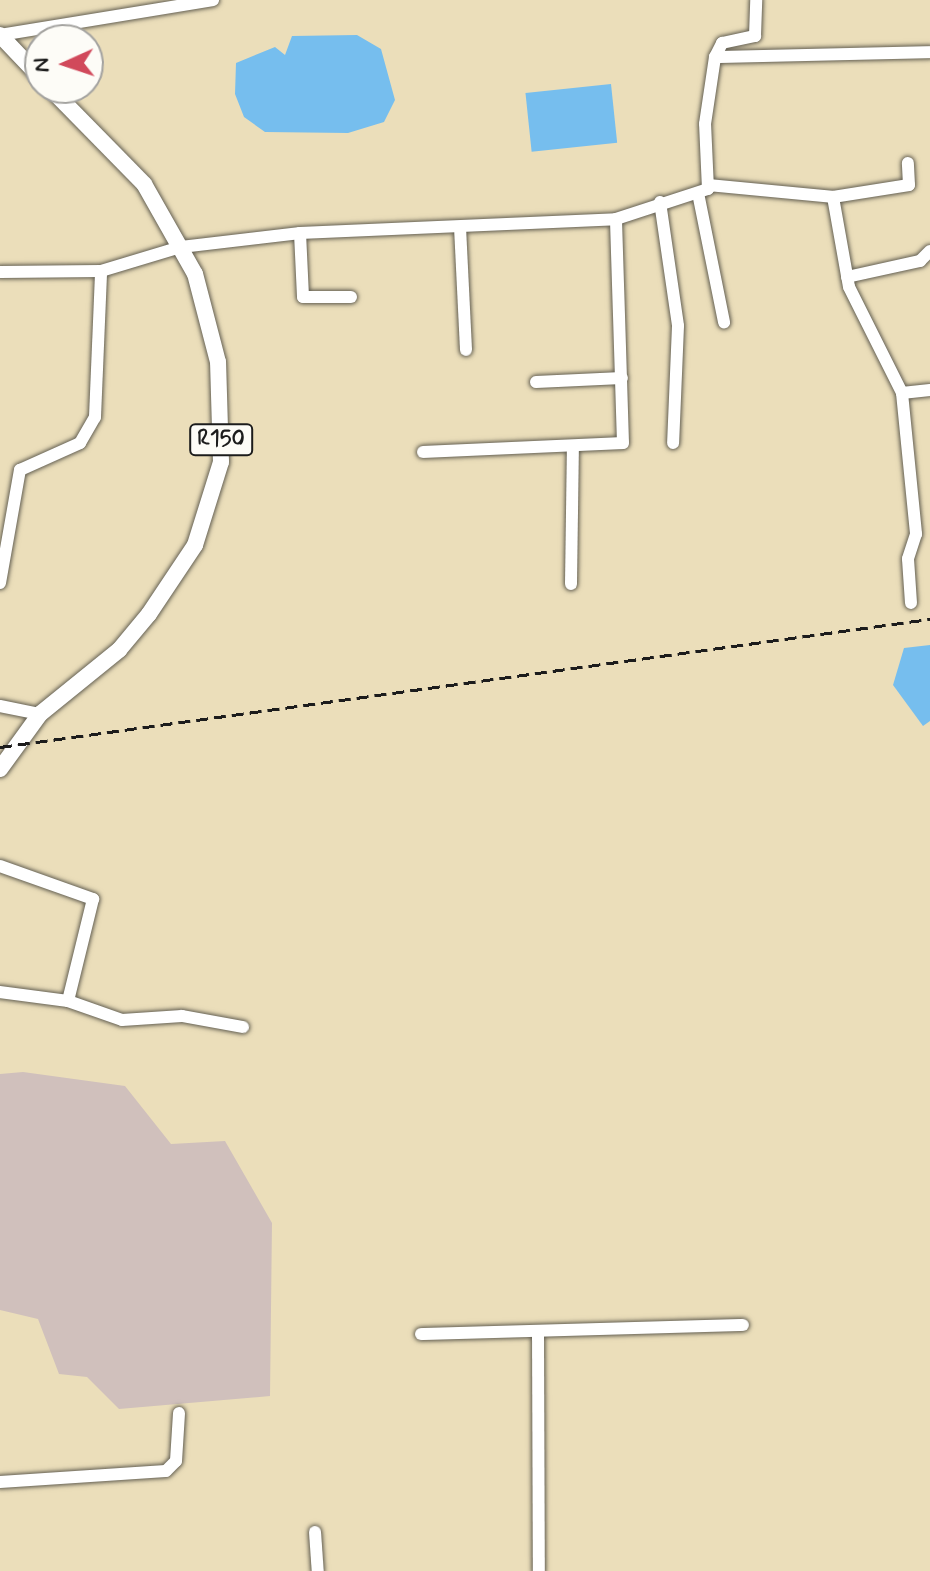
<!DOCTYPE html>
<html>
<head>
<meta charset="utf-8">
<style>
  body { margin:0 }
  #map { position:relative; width:930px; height:1571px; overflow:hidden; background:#ebdeba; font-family:Mynerve,sans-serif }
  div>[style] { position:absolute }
  .industrial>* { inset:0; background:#d0c0bc }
  .water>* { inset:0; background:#76beee; transform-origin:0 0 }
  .roads { filter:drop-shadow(0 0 2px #646053) drop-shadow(0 0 2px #646053) }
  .minor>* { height:12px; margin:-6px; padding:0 6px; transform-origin:6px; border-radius:6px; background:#fff }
  .major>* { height:16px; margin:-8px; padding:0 8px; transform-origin:8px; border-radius:8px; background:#fff }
  .rail>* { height:3px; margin-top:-1.5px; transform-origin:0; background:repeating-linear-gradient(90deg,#1c1c1c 0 12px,transparent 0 18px) }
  span { translate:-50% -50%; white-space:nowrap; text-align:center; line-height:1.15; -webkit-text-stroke:7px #fdfcf7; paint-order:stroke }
  .shield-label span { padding:2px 6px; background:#fdfcf7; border:2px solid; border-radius:6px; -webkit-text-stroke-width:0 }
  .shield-label { font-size:22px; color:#1c1c1c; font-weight:700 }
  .north { position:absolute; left:24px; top:24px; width:80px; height:80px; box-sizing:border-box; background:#fdfcf7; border:2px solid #a3a29f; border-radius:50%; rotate:267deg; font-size:22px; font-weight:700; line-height:32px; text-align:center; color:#1c1c1c }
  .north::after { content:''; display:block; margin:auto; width:28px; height:36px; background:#d1495b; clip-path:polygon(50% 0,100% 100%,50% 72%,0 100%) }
</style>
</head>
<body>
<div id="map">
  <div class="industrial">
    <i style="clip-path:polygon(23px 1072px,125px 1086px,171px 1144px,225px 1141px,272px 1223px,270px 1396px,119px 1409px,87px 1377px,59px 1374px,38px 1319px,0 1310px,0 1074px)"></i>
  </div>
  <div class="water">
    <i style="clip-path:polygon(357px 35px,381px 49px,395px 100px,384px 122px,348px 133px,265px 132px,244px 117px,235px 94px,236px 63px,275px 47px,285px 55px,292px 36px)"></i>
    <i style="left:611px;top:84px;width:59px;height:86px;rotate:84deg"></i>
    <i style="clip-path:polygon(930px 645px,930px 721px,923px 726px,893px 685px,904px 648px)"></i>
  </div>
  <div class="roads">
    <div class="minor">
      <i style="left:0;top:35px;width:216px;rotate:-9.3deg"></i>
      <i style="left:715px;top:57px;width:16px;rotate:-63deg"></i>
      <i style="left:722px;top:43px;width:34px;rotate:-12deg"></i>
      <i style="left:755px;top:36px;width:36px;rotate:-88deg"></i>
      <i style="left:709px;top:185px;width:125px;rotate:5.5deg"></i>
      <i style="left:833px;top:197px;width:91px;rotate:79.9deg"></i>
      <i style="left:849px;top:287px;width:119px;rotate:63.4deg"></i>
      <i style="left:902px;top:393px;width:142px;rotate:84.3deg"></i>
      <i style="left:916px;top:534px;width:26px;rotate:108deg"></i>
      <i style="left:908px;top:559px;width:44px;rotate:86.1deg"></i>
      <i style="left:698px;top:193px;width:132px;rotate:78.6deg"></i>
      <i style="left:833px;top:197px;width:77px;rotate:-9deg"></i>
      <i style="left:909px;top:185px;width:22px;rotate:-93deg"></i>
      <i style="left:660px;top:202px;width:125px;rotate:81.7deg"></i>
      <i style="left:678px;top:326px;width:117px;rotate:92.4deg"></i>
      <i style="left:460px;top:227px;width:123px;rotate:87.2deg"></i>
      <i style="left:300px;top:233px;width:64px;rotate:87.3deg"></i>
      <i style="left:303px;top:297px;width:48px"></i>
      <i style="left:0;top:272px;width:101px;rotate:-0.6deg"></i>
      <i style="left:101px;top:271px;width:84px;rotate:-16.7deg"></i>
      <i style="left:181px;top:247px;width:120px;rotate:-6.7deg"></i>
      <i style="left:300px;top:233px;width:316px;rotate:-2.5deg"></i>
      <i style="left:616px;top:219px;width:97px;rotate:-18.1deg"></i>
      <i style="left:708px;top:189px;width:65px;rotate:-92.6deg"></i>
      <i style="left:705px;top:124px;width:68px;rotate:-81.5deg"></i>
      <i style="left:715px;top:57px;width:215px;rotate:-1.3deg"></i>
      <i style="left:847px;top:277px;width:75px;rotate:-12.4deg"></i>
      <i style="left:920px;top:261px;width:14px;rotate:-45deg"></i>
      <i style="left:536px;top:382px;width:86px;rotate:-2.7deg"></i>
      <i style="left:902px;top:393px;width:28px;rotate:-6deg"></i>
      <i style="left:423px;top:452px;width:200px;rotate:-2.6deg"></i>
      <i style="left:623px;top:443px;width:224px;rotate:-91.8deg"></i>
      <i style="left:0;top:583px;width:115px;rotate:-80deg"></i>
      <i style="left:20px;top:470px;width:66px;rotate:-24.2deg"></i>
      <i style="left:80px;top:443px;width:30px;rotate:-60deg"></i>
      <i style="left:95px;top:417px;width:146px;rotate:-87.6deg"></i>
      <i style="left:571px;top:584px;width:136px;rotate:-89.2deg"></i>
      <i style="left:0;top:706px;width:41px;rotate:11.3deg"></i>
      <i style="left:0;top:866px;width:99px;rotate:19.5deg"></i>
      <i style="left:93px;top:899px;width:105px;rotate:103.8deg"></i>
      <i style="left:68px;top:1001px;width:69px;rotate:-172.5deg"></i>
      <i style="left:68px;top:1001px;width:57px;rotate:19.4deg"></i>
      <i style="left:122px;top:1020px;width:60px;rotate:-3.8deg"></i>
      <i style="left:182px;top:1016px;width:62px;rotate:10.2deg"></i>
      <i style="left:538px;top:1331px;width:240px;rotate:89.8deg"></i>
      <i style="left:421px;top:1334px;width:322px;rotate:-1.6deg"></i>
      <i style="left:0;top:1482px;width:166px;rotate:-3.8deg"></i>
      <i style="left:166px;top:1471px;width:14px;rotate:-45deg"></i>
      <i style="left:176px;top:1461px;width:48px;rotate:-86.4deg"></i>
      <i style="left:315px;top:1532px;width:39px;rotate:86deg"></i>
    </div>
    <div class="major">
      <i style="left:0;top:35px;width:58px;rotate:46.4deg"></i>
      <i style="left:0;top:769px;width:68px;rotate:-54deg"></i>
      <i style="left:40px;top:714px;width:102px;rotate:-39deg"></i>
      <i style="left:119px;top:650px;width:47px;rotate:-50.2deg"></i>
      <i style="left:149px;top:614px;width:83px;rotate:-56.3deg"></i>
      <i style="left:195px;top:545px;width:87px;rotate:-72.6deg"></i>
      <i style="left:221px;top:462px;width:100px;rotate:-91.7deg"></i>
      <i style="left:218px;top:362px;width:91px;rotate:-104.6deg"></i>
      <i style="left:195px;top:274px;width:103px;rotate:-119.5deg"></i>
      <i style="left:144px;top:184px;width:134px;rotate:-134.4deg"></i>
    </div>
  </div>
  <div class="rail">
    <i style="left:0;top:747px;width:939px;rotate:-7.84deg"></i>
  </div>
  <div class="shield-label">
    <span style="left:221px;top:440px">R150</span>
  </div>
  <div class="north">N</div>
</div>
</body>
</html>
